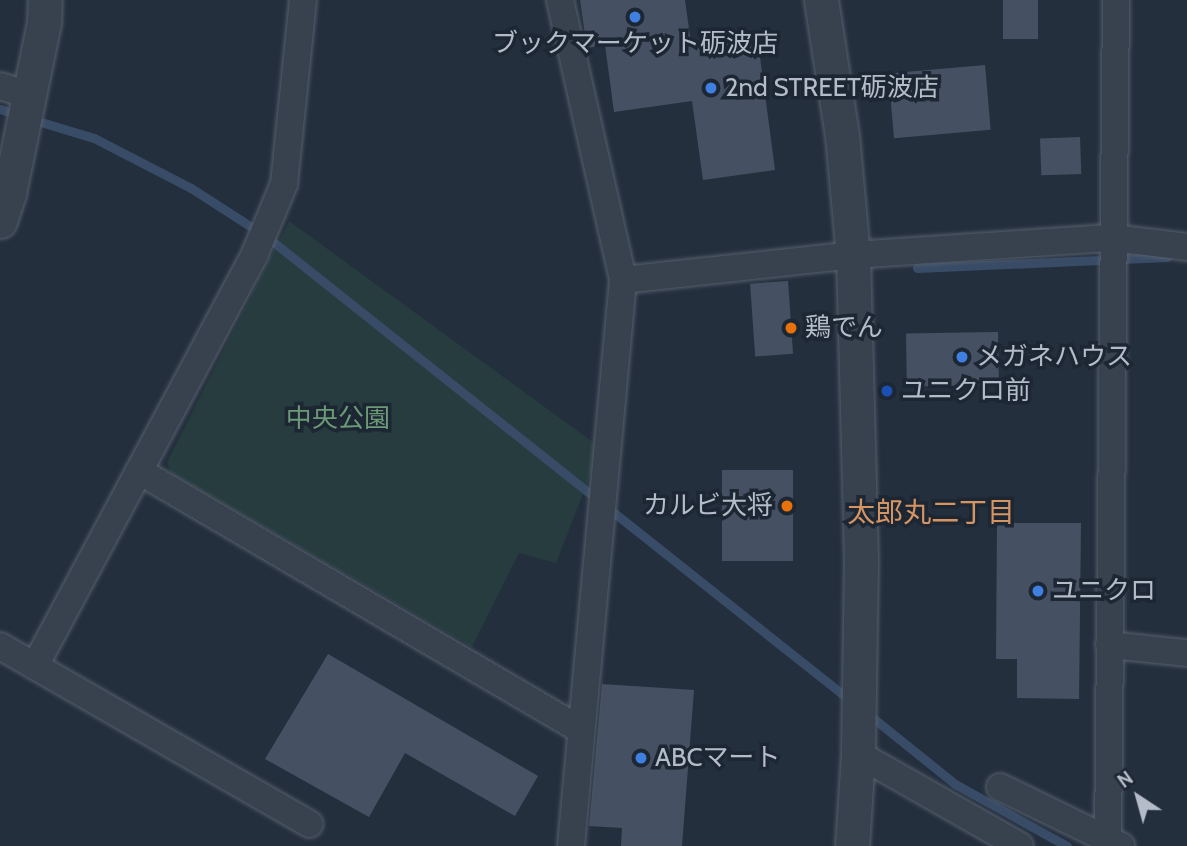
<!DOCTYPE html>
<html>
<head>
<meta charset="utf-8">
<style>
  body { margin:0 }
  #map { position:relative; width:1187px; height:846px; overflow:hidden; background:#242f3e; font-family:Cabin,"Noto Sans JP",sans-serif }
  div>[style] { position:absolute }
  .green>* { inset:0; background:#263c3f }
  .stream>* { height:9px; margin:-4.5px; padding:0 4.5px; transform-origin:4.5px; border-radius:4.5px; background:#394c67 }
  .building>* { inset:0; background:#455162; transform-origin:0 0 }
  .roads { filter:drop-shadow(0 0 2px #565f6c) drop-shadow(0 0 2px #565f6c) }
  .minor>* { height:26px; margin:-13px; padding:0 13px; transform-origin:13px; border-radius:13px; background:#38414e }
  .tertiary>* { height:33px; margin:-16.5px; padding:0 16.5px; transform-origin:16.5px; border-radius:16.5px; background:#38414e }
  .dots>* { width:19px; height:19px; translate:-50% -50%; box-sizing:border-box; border:4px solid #1d2633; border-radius:50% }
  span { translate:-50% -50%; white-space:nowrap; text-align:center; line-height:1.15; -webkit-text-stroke:7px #1d2633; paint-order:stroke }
  .poi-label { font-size:26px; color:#b4bcc9 }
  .left { translate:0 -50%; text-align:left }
  .right { translate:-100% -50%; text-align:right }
  .park-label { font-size:26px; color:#6b9a76 }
  .neighbourhood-label { font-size:28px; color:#d59563 }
  .north { position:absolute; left:1103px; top:762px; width:70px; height:70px; -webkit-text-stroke:5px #1d2633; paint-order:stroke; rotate:324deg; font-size:19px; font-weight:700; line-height:28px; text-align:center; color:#b4bcc9 }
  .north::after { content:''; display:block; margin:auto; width:24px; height:32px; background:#b4bcc9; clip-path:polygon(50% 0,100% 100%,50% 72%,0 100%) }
</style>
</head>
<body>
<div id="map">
  <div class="green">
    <i style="clip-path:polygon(289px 221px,601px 448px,556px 563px,519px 553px,472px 647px,171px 473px,167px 462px)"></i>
  </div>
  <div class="stream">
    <i style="left:0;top:109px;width:19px;rotate:18deg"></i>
    <i style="left:31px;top:119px;width:66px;rotate:16.8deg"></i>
    <i style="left:94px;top:138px;width:109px;rotate:27.3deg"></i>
    <i style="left:191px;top:188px;width:90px;rotate:32.8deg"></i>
    <i style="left:267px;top:237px;width:746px;rotate:38.47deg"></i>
    <i style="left:917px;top:268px;width:250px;rotate:-2.5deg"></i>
    <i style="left:868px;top:714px;width:112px;rotate:38.8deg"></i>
    <i style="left:955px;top:784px;width:128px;rotate:29deg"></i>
  </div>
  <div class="building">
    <i style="clip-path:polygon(580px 0,685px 0,691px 43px,757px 34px,775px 170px,703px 180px,692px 101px,614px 112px,605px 45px,587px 48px)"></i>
    <i style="left:1003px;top:0;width:35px;height:39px"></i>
    <i style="left:985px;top:65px;width:65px;height:97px;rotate:85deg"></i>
    <i style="left:1080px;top:137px;width:37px;height:40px;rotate:88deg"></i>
    <i style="left:788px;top:281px;width:73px;height:38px;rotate:86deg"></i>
    <i style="left:998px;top:332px;width:53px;height:92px;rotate:89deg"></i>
    <i style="left:722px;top:470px;width:71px;height:91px"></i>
    <i style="clip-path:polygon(997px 523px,1081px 523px,1079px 699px,1017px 698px,1017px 659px,996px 659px)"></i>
    <i style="clip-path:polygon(328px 654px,538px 776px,515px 816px,405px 753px,369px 817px,265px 759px)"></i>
    <i style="clip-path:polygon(602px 684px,694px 690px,682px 846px,621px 846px,622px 828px,589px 826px)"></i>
  </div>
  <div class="roads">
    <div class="minor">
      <i style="left:560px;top:0;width:287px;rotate:77.3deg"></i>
      <i style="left:623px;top:280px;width:568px;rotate:95.25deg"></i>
      <i style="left:0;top:86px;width:30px;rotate:17deg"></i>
      <i style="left:623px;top:280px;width:231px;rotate:-6.2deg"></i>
      <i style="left:853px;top:255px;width:260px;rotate:-3.8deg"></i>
      <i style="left:1112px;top:238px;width:76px;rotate:6.8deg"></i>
      <i style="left:139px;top:471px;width:512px;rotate:30.37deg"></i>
      <i style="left:1109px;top:645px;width:78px;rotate:5.9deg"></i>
      <i style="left:0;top:646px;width:357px;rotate:29.9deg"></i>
      <i style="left:35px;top:666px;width:465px;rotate:-61.9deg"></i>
      <i style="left:254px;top:256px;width:78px;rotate:-67.4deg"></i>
      <i style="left:284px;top:184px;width:185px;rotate:-84.1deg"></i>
      <i style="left:858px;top:754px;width:186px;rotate:29.6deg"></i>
      <i style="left:1000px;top:787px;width:135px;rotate:26deg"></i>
      <i style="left:1108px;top:846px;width:846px;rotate:-89.46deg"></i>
    </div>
    <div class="tertiary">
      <i style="left:821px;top:0;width:137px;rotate:81.2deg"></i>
      <i style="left:842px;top:135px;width:121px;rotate:84.8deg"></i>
      <i style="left:853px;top:255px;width:306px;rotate:88.5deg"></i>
      <i style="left:861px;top:561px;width:193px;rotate:90.9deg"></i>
      <i style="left:858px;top:754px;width:92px;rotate:93.7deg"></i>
      <i style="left:0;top:221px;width:29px;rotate:-72deg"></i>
      <i style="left:9px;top:193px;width:174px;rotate:-78.4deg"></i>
      <i style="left:44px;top:23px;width:23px;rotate:-88deg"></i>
    </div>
  </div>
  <div class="dots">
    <i style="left:635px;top:17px;background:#3f7fe0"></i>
    <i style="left:711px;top:88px;background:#3f7fe0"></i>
    <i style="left:791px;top:328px;background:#e8710a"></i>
    <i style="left:962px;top:357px;background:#3f7fe0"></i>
    <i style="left:887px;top:391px;background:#1a4fb4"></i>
    <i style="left:787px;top:506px;background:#e8710a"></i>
    <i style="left:1038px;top:591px;background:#3f7fe0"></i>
    <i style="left:641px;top:758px;background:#3f7fe0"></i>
  </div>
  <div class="poi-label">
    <span style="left:635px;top:44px">ブックマーケット砺波店</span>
    <span class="left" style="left:725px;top:88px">2nd STREET砺波店</span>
    <span class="left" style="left:805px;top:328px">鶏でん</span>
    <span class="left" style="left:976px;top:357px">メガネハウス</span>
    <span class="left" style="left:901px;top:391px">ユニクロ前</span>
    <span class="right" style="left:773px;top:506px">カルビ大将</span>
    <span class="left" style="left:1052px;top:591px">ユニクロ</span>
    <span class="left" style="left:655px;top:758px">ABCマート</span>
  </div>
  <div class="park-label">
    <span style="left:338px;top:419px">中央公園</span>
  </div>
  <div class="neighbourhood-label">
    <span style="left:931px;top:512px">太郎丸二丁目</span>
  </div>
  <div class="north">N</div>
</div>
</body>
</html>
